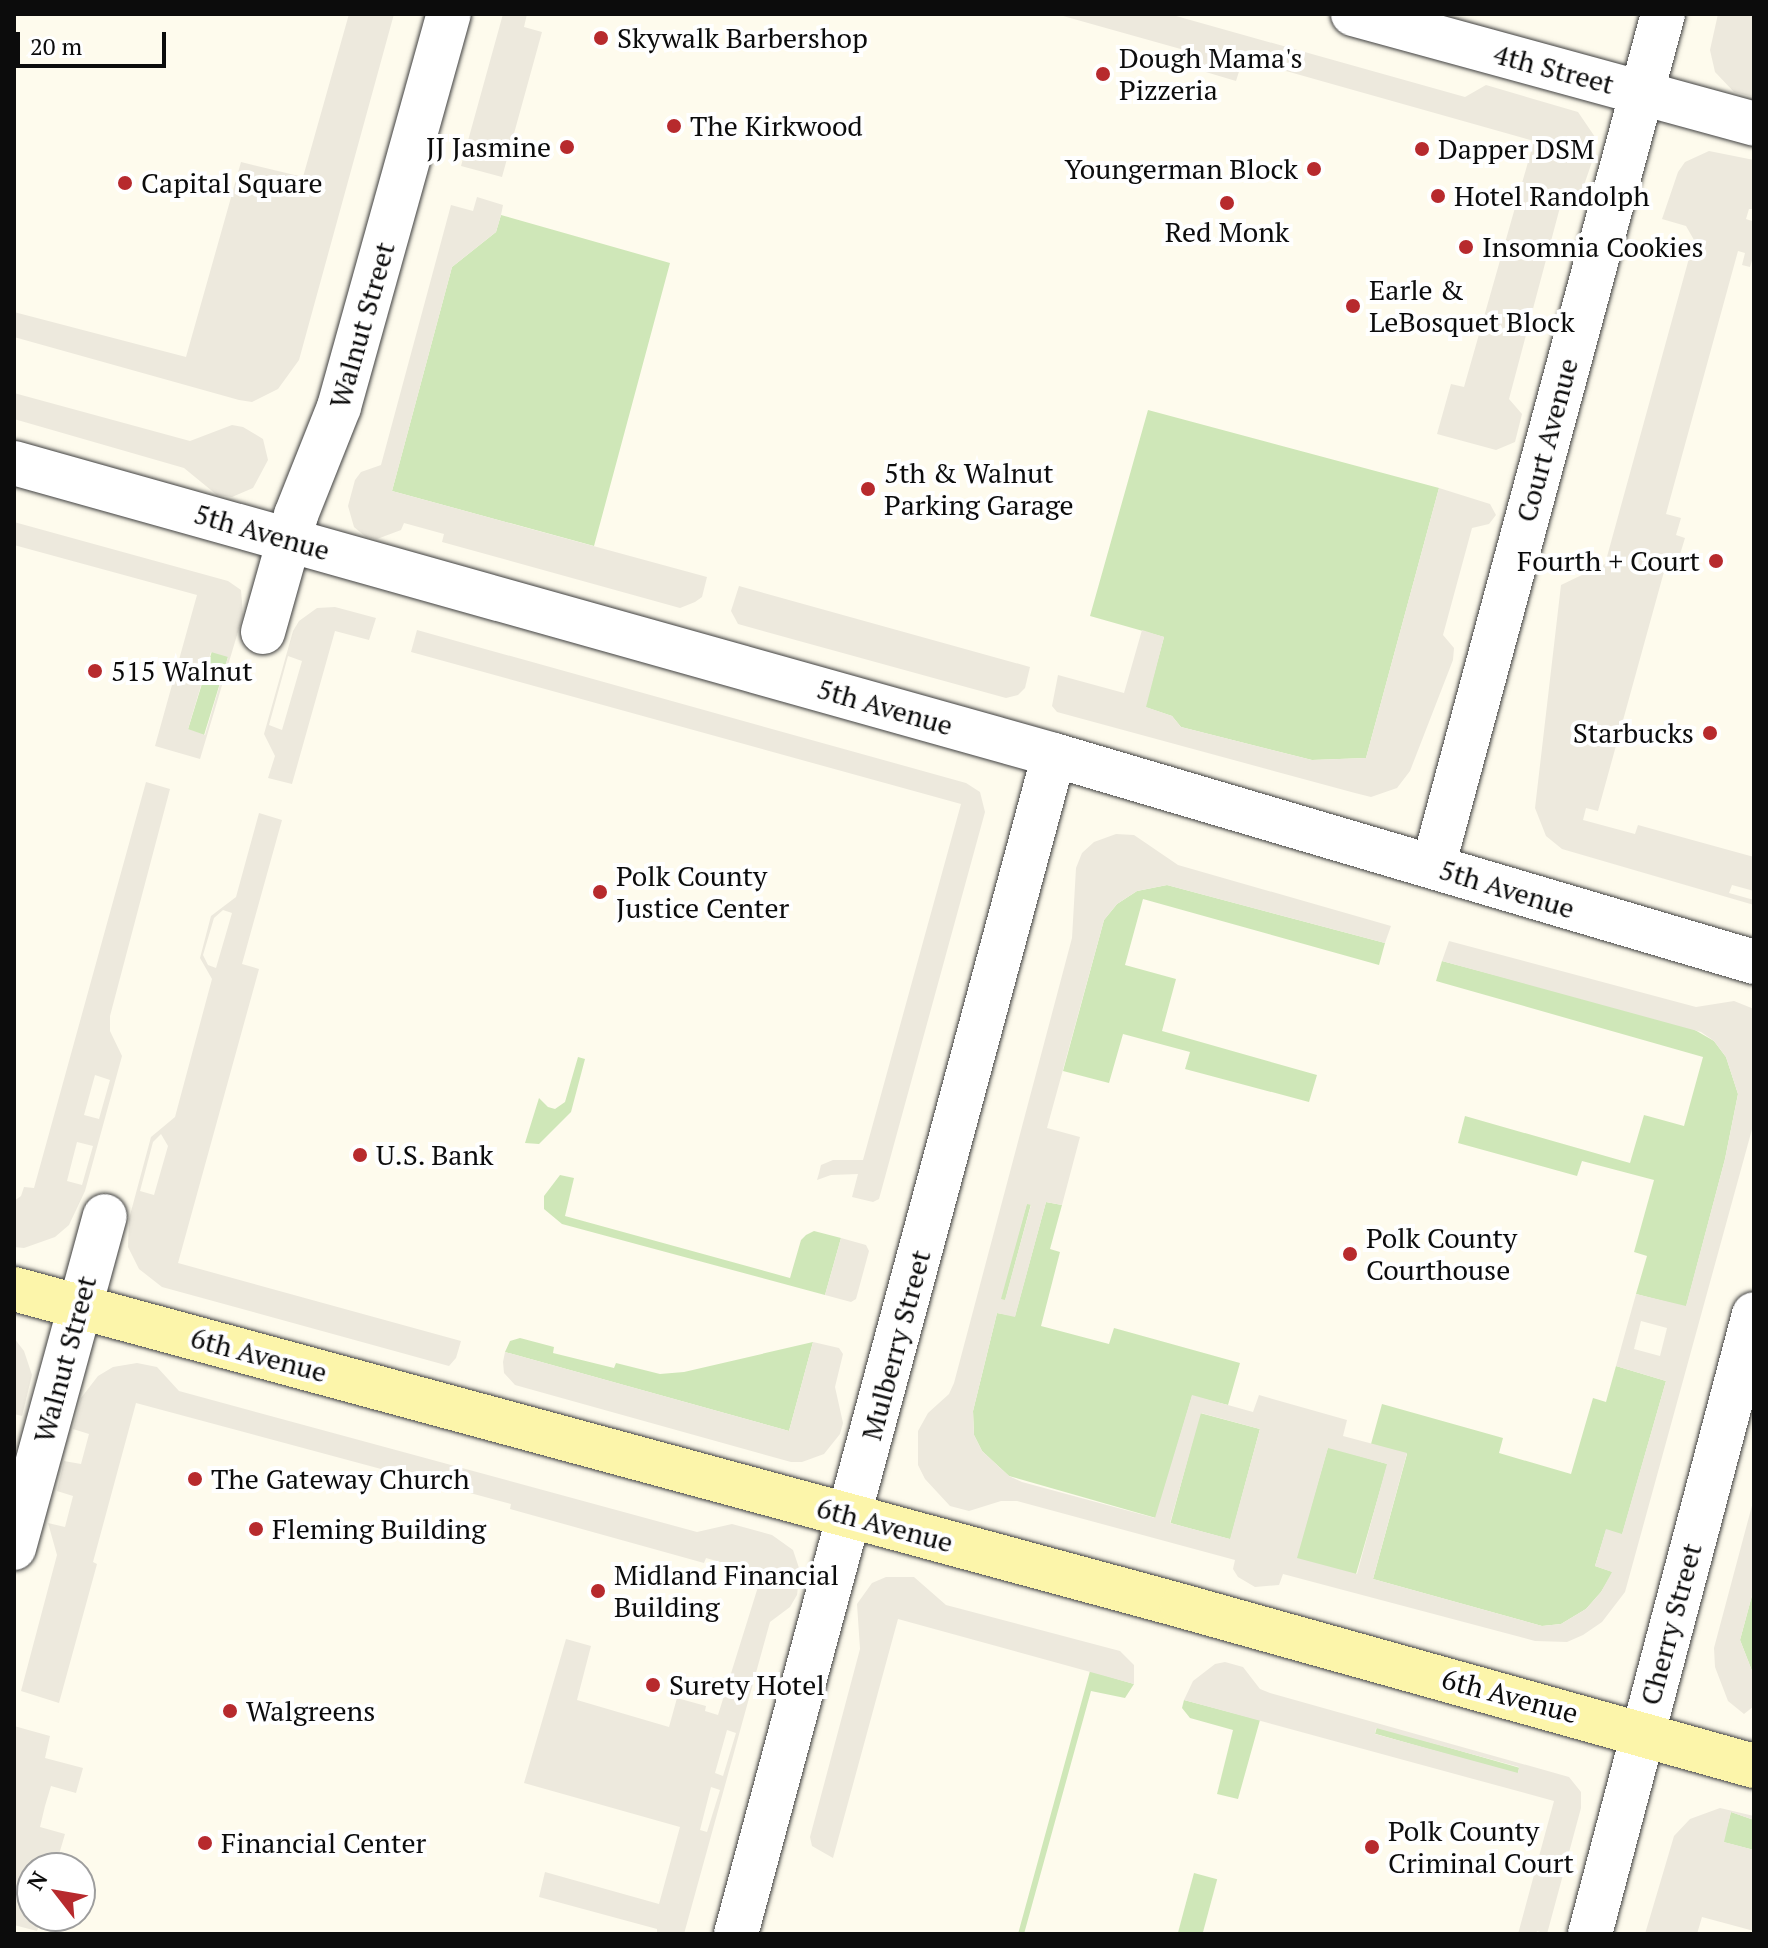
<!DOCTYPE html>
<html>
<head>
<meta charset="utf-8">
<style>
  body { margin:0 }
  #map { position:relative; width:1768px; height:1948px; overflow:hidden; background:#fefbed; font-family:"PT Serif",serif }
  div>[style] { position:absolute }
  .green>* { inset:0; background:#cfe7b8; transform-origin:0 0 }
  .plaza>* { inset:0; background:#ede9dd }
  .roads { filter:drop-shadow(0 0 2px #3f3f3f) drop-shadow(0 0 2px #3f3f3f) }
  .minor>* { height:44px; margin:-22px; padding:0 22px; transform-origin:22px; border-radius:22px; background:#fff }
  .tertiary>* { height:44px; margin:-22px; padding:0 22px; transform-origin:22px; border-radius:22px; background:#fff }
  .secondary>* { height:44px; margin:-22px; padding:0 22px; transform-origin:22px; border-radius:22px; background:#fcf5aa }
  .dots>* { width:22px; height:22px; translate:-50% -50%; box-sizing:border-box; border:4px solid #fff; border-radius:50% }
  span { translate:-50% -50%; white-space:nowrap; text-align:center; line-height:1.15; -webkit-text-stroke:8px #fff; paint-order:stroke }
  .poi-label { font-size:28px; color:#0c0c0c }
  .left { translate:0 -50%; text-align:left }
  .right { translate:-100% -50%; text-align:right }
  .street-label { font-size:28px; color:#0c0c0c }
  .frame { position:absolute; inset:0; border:16px solid #0c0c0c; pointer-events:none }
  .north { position:absolute; left:16px; top:1852px; width:80px; height:80px; box-sizing:border-box; background:#fff; border:2px solid #9e9e9e; border-radius:50%; rotate:301deg; font-size:22px; font-weight:700; line-height:32px; text-align:center; color:#0c0c0c }
  .north::after { content:''; display:block; margin:auto; width:28px; height:36px; background:#b72a2d; clip-path:polygon(50% 0,100% 100%,50% 72%,0 100%) }
  .scale { position:absolute; left:16px; top:32px; width:150px; height:36px; box-sizing:border-box; border:4px solid #0c0c0c; border-top:0; padding-left:10px; font-size:24px; line-height:28px; white-space:nowrap; color:#0c0c0c; -webkit-text-stroke:6px #fff; paint-order:stroke }
</style>
</head>
<body>
<div id="map">
  <div class="green">
    <i style="clip-path:polygon(501px 215px,670px 263px,594px 546px,392px 491px,452px 267px,496px 232px)"></i>
    <i style="clip-path:polygon(1148px 410px,1439px 488px,1366px 758px,1312px 760px,1181px 727px,1172px 716px,1145px 707px,1164px 637px,1090px 616px)"></i>
    <i style="left:212px;top:651px;width:17px;height:83px;rotate:17deg"></i>
    <i style="clip-path:polygon(1167px 885px,1385px 943px,1379px 965px,1143px 899px,1125px 965px,1176px 979px,1162px 1031px,1317px 1075px,1309px 1102px,1185px 1069px,1190px 1052px,1123px 1034px,1109px 1083px,1063px 1071px,1104px 920px,1117px 904px,1137px 891px)"></i>
    <i style="clip-path:polygon(1442px 961px,1688px 1026px,1714px 1041px,1726px 1057px,1738px 1094px,1725px 1159px,1686px 1307px,1636px 1294px,1647px 1256px,1634px 1252px,1654px 1180px,1582px 1161px,1577px 1176px,1458px 1143px,1465px 1116px,1630px 1163px,1644px 1115px,1684px 1126px,1703px 1057px,1436px 981px)"></i>
    <i style="clip-path:polygon(578px 1057px,585px 1059px,571px 1112px,539px 1144px,525px 1143px,539px 1098px,548px 1107px,555px 1109px,565px 1102px)"></i>
    <i style="clip-path:polygon(560px 1175px,574px 1178px,565px 1216px,790px 1278px,801px 1240px,806px 1235px,814px 1231px,841px 1238px,825px 1295px,562px 1224px,544px 1209px,544px 1196px)"></i>
    <i style="clip-path:polygon(1046px 1202px,1062px 1205px,1050px 1249px,1060px 1252px,1041px 1326px,1109px 1344px,1114px 1328px,1240px 1363px,1228px 1405px,1192px 1396px,1156px 1518px,1009px 1476px,982px 1451px,974px 1435px,973px 1411px,997px 1313px,1015px 1316px)"></i>
    <i style="clip-path:polygon(1027px 1203px,1031px 1204px,1005px 1301px,1000px 1299px)"></i>
    <i style="clip-path:polygon(520px 1338px,554px 1347px,553px 1353px,614px 1368px,616px 1363px,660px 1374px,684px 1372px,813px 1342px,789px 1431px,505px 1352px,510px 1341px)"></i>
    <i style="clip-path:polygon(1616px 1366px,1666px 1381px,1622px 1535px,1606px 1530px,1595px 1566px,1613px 1572px,1601px 1592px,1586px 1609px,1561px 1624px,1542px 1626px,1373px 1579px,1407px 1454px,1371px 1444px,1382px 1404px,1503px 1438px,1499px 1453px,1571px 1474px,1593px 1398px,1606px 1402px)"></i>
    <i style="left:1200px;top:1413px;width:62px;height:114px;rotate:15deg"></i>
    <i style="left:1328px;top:1447px;width:62px;height:116px;rotate:16deg"></i>
    <i style="clip-path:polygon(1754px 1588px,1753px 1644px,1754px 1676px,1740px 1640px)"></i>
    <i style="clip-path:polygon(1090px 1671px,1134px 1684px,1125px 1698px,1091px 1691px,1024px 1934px,1018px 1934px)"></i>
    <i style="clip-path:polygon(1184px 1700px,1260px 1720px,1238px 1799px,1217px 1794px,1233px 1730px,1190px 1718px,1182px 1708px)"></i>
    <i style="left:1377px;top:1727px;width:148px;height:7px;rotate:16deg"></i>
    <i style="clip-path:polygon(1731px 1812px,1754px 1820px,1754px 1850px,1723px 1842px)"></i>
    <i style="left:1194px;top:1873px;width:24px;height:63px;rotate:15deg"></i>
  </div>
  <div class="plaza">
    <i style="clip-path:polygon(349px 14px,394px 14px,299px 360px,278px 389px,252px 402px,239px 400px,14px 337px,14px 312px,186px 357px,241px 162px,303px 177px)"></i>
    <i style="clip-path:polygon(503px 14px,527px 14px,524px 27px,542px 32px,502px 177px,461px 166px)"></i>
    <i style="clip-path:polygon(1056px 14px,1169px 14px,1465px 97px,1486px 85px,1578px 112px,1595px 137px,1593px 159px,1582px 191px,1576px 196px,1563px 196px,1509px 399px,1522px 414px,1515px 442px,1496px 450px,1437px 434px,1451px 384px,1464px 387px,1534px 141px,1243px 59px,1236px 81px,1199px 70px,1202px 55px)"></i>
    <i style="clip-path:polygon(1718px 14px,1754px 14px,1754px 97px,1734px 92px,1715px 72px,1710px 50px)"></i>
    <i style="clip-path:polygon(1709px 151px,1754px 160px,1754px 209px,1749px 209px,1746px 219px,1752px 221px,1754px 216px,1754px 254px,1750px 267px,1742px 265px,1745px 253px,1738px 251px,1666px 514px,1681px 518px,1676px 535px,1685px 538px,1675px 571px,1665px 568px,1598px 811px,1586px 808px,1583px 820px,1635px 834px,1638px 825px,1754px 857px,1754px 891px,1732px 885px,1729px 893px,1754px 900px,1754px 905px,1562px 849px,1546px 836px,1535px 808px,1561px 585px,1605px 564px,1694px 240px,1686px 226px,1662px 219px,1678px 172px,1685px 162px)"></i>
    <i style="clip-path:polygon(477px 197px,503px 205px,501px 215px,496px 232px,452px 267px,392px 491px,707px 577px,702px 597px,695px 602px,680px 608px,442px 542px,444px 534px,404px 523px,401px 530px,377px 539px,366px 537px,354px 527px,348px 506px,355px 480px,361px 472px,381px 465px,451px 205px,473px 211px)"></i>
    <i style="clip-path:polygon(14px 393px,190px 441px,232px 425px,243px 427px,263px 439px,268px 460px,253px 488px,232px 497px,217px 495px,184px 468px,14px 419px)"></i>
    <i style="clip-path:polygon(1439px 488px,1490px 504px,1496px 515px,1489px 524px,1472px 528px,1443px 635px,1454px 648px,1453px 660px,1410px 771px,1397px 788px,1371px 797px,1355px 793px,1057px 712px,1052px 706px,1058px 675px,1124px 693px,1142px 630px,1164px 637px,1146px 707px,1172px 716px,1181px 727px,1312px 760px,1366px 758px)"></i>
    <i style="clip-path:polygon(evenodd,14px 522px,228px 581px,241px 590px,243px 615px,200px 759px,155px 746px,197px 595px,14px 545px,14px 522px,211px 652px,228px 657px,205px 735px,188px 729px,211px 652px)"></i>
    <i style="clip-path:polygon(739px 586px,1030px 667px,1025px 688px,1018px 695px,1006px 698px,738px 624px,731px 611px)"></i>
    <i style="clip-path:polygon(evenodd,335px 607px,376px 618px,369px 640px,335px 631px,292px 784px,268px 778px,275px 756px,264px 734px,293px 631px,299px 621px,317px 608px,335px 607px,288px 656px,302px 661px,282px 730px,269px 725px,288px 656px)"></i>
    <i style="clip-path:polygon(417px 630px,966px 783px,980px 792px,985px 812px,879px 1199px,873px 1202px,852px 1197px,858px 1174px,831px 1175px,817px 1180px,819px 1173px,821px 1165px,833px 1160px,863px 1160px,961px 804px,411px 652px)"></i>
    <i style="clip-path:polygon(evenodd,146px 782px,170px 789px,110px 1016px,110px 1031px,122px 1056px,85px 1191px,69px 1225px,55px 1237px,24px 1248px,14px 1247px,14px 1201px,21px 1196px,24px 1187px,34px 1188px,146px 782px,95px 1075px,110px 1080px,99px 1119px,84px 1115px,95px 1075px,146px 782px,77px 1142px,93px 1146px,82px 1185px,67px 1181px,77px 1142px)"></i>
    <i style="clip-path:polygon(evenodd,259px 813px,282px 820px,242px 964px,259px 969px,178px 1263px,461px 1341px,456px 1358px,449px 1366px,162px 1287px,139px 1269px,128px 1247px,129px 1219px,151px 1137px,175px 1117px,212px 979px,200px 958px,211px 916px,236px 897px,259px 813px,223px 910px,232px 913px,216px 968px,208px 965px,203px 955px,214px 918px,223px 910px,259px 813px,161px 1134px,168px 1146px,154px 1195px,140px 1191px,153px 1142px,161px 1134px)"></i>
    <i style="clip-path:polygon(evenodd,1116px 834px,1134px 835px,1178px 865px,1391px 926px,1385px 943px,1167px 885px,1137px 891px,1117px 904px,1104px 920px,1047px 1128px,1080px 1137px,1062px 1205px,1046px 1202px,1015px 1317px,997px 1313px,973px 1411px,974px 1435px,982px 1451px,1009px 1476px,1022px 1482px,1155px 1518px,1192px 1395px,1253px 1412px,1259px 1395px,1347px 1420px,1343px 1436px,1407px 1453px,1373px 1579px,1542px 1626px,1561px 1624px,1586px 1609px,1601px 1592px,1612px 1572px,1595px 1566px,1606px 1529px,1622px 1534px,1666px 1381px,1616px 1366px,1636px 1294px,1686px 1306px,1725px 1159px,1738px 1094px,1726px 1057px,1714px 1041px,1701px 1032px,1442px 961px,1449px 941px,1696px 1007px,1734px 1001px,1754px 1009px,1754px 1122px,1625px 1592px,1602px 1622px,1583px 1635px,1567px 1642px,1535px 1641px,1283px 1574px,1279px 1585px,1255px 1587px,1238px 1577px,1233px 1569px,1235px 1560px,1017px 1501px,1001px 1501px,969px 1511px,950px 1506px,925px 1479px,918px 1465px,918px 1431px,928px 1413px,949px 1394px,954px 1383px,1072px 938px,1076px 868px,1082px 853px,1094px 842px,1116px 834px,1027px 1204px,1031px 1205px,1005px 1300px,1001px 1299px,1027px 1204px,1116px 834px,1641px 1321px,1667px 1328px,1660px 1356px,1634px 1349px,1641px 1321px,1116px 834px,1201px 1413px,1260px 1429px,1230px 1539px,1170px 1523px,1201px 1413px,1116px 834px,1328px 1448px,1387px 1464px,1357px 1574px,1297px 1558px,1328px 1448px)"></i>
    <i style="clip-path:polygon(841px 1238px,866px 1245px,869px 1251px,856px 1299px,851px 1302px,825px 1295px)"></i>
    <i style="clip-path:polygon(14px 1338px,24px 1351px,32px 1375px,22px 1416px,14px 1414px)"></i>
    <i style="clip-path:polygon(813px 1342px,839px 1348px,843px 1354px,835px 1387px,843px 1423px,840px 1434px,824px 1454px,802px 1462px,791px 1462px,515px 1385px,504px 1373px,503px 1362px,505px 1352px,789px 1431px)"></i>
    <i style="clip-path:polygon(evenodd,137px 1363px,157px 1367px,179px 1391px,697px 1532px,732px 1524px,772px 1535px,793px 1550px,800px 1571px,797px 1595px,790px 1607px,770px 1622px,684px 1934px,657px 1934px,657px 1929px,539px 1897px,545px 1872px,659px 1904px,680px 1827px,524px 1783px,566px 1639px,591px 1646px,577px 1700px,669px 1727px,677px 1698px,706px 1706px,705px 1711px,718px 1715px,762px 1574px,706px 1558px,704px 1563px,510px 1509px,511px 1504px,136px 1403px,93px 1562px,97px 1564px,59px 1703px,21px 1691px,57px 1555px,48px 1523px,65px 1527px,73px 1496px,57px 1491px,64px 1461px,81px 1464px,89px 1434px,73px 1429px,81px 1398px,98px 1376px,113px 1367px,137px 1363px,727px 1730px,736px 1733px,723px 1776px,715px 1773px,727px 1730px,137px 1363px,711px 1787px,720px 1790px,707px 1832px,700px 1830px,711px 1787px)"></i>
    <i style="clip-path:polygon(1754px 1498px,1754px 1588px,1740px 1640px,1754px 1676px,1754px 1706px,1744px 1714px,1728px 1701px,1715px 1667px,1714px 1648px)"></i>
    <i style="clip-path:polygon(886px 1577px,914px 1577px,946px 1605px,1120px 1651px,1134px 1665px,1134px 1684px,898px 1619px,833px 1858px,812px 1846px,810px 1837px,860px 1649px,857px 1604px,872px 1583px)"></i>
    <i style="clip-path:polygon(evenodd,1225px 1662px,1243px 1667px,1260px 1689px,1270px 1693px,1569px 1777px,1581px 1792px,1581px 1808px,1547px 1934px,1537px 1931px,1536px 1934px,1518px 1934px,1554px 1801px,1184px 1700px,1193px 1681px,1215px 1664px,1225px 1662px,1376px 1728px,1519px 1767px,1518px 1773px,1375px 1734px,1376px 1728px)"></i>
    <i style="clip-path:polygon(14px 1726px,50px 1736px,45px 1758px,83px 1768px,76px 1793px,51px 1786px,45px 1806px,40px 1827px,65px 1834px,55px 1868px,32px 1868px,32px 1916px,42px 1916px,37px 1931px,14px 1925px)"></i>
    <i style="clip-path:polygon(1720px 1808px,1754px 1816px,1754px 1820px,1731px 1812px,1724px 1842px,1754px 1850px,1754px 1931px,1702px 1917px,1697px 1934px,1645px 1934px,1674px 1836px,1690px 1819px)"></i>
  </div>
  <div class="roads">
    <div class="minor">
      <i style="left:1353px;top:14px;width:416px;rotate:15.3deg"></i>
      <i style="left:1590px;top:1934px;width:641px;rotate:-75.18deg"></i>
    </div>
    <div class="tertiary">
      <i style="left:14px;top:463px;width:1080px;rotate:15.68deg"></i>
      <i style="left:1054px;top:755px;width:730px;rotate:16.47deg"></i>
      <i style="left:263px;top:632px;width:122px;rotate:-74.2deg"></i>
      <i style="left:296px;top:515px;width:116px;rotate:-68.3deg"></i>
      <i style="left:339px;top:407px;width:408px;rotate:-74.4deg"></i>
      <i style="left:1433px;top:867px;width:883px;rotate:-74.91deg"></i>
      <i style="left:14px;top:1548px;width:344px;rotate:-74.7deg"></i>
      <i style="left:736px;top:1934px;width:1221px;rotate:-74.91deg"></i>
    </div>
    <div class="secondary">
      <i style="left:14px;top:1289px;width:1210px;rotate:15.18deg"></i>
      <i style="left:1182px;top:1606px;width:594px;rotate:15.63deg"></i>
    </div>
  </div>
  <div class="dots">
    <i style="left:601px;top:38px;background:#b72a2d"></i>
    <i style="left:1103px;top:74px;background:#b72a2d"></i>
    <i style="left:674px;top:126px;background:#b72a2d"></i>
    <i style="left:567px;top:147px;background:#b72a2d"></i>
    <i style="left:1422px;top:149px;background:#b72a2d"></i>
    <i style="left:1314px;top:169px;background:#b72a2d"></i>
    <i style="left:125px;top:183px;background:#b72a2d"></i>
    <i style="left:1438px;top:196px;background:#b72a2d"></i>
    <i style="left:1227px;top:203px;background:#b72a2d"></i>
    <i style="left:1466px;top:247px;background:#b72a2d"></i>
    <i style="left:1353px;top:306px;background:#b72a2d"></i>
    <i style="left:868px;top:489px;background:#b72a2d"></i>
    <i style="left:1716px;top:561px;background:#b72a2d"></i>
    <i style="left:95px;top:671px;background:#b72a2d"></i>
    <i style="left:1710px;top:733px;background:#b72a2d"></i>
    <i style="left:600px;top:892px;background:#b72a2d"></i>
    <i style="left:360px;top:1155px;background:#b72a2d"></i>
    <i style="left:1350px;top:1254px;background:#b72a2d"></i>
    <i style="left:195px;top:1479px;background:#b72a2d"></i>
    <i style="left:256px;top:1529px;background:#b72a2d"></i>
    <i style="left:598px;top:1591px;background:#b72a2d"></i>
    <i style="left:653px;top:1685px;background:#b72a2d"></i>
    <i style="left:230px;top:1711px;background:#b72a2d"></i>
    <i style="left:205px;top:1843px;background:#b72a2d"></i>
    <i style="left:1372px;top:1847px;background:#b72a2d"></i>
  </div>
  <div class="poi-label">
    <span class="left" style="left:617px;top:38px">Skywalk Barbershop</span>
    <span class="left" style="left:1119px;top:74px">Dough Mama's<br>Pizzeria</span>
    <span class="left" style="left:690px;top:126px">The Kirkwood</span>
    <span class="right" style="left:551px;top:147px">JJ Jasmine</span>
    <span class="left" style="left:1438px;top:149px">Dapper DSM</span>
    <span class="right" style="left:1298px;top:169px">Youngerman Block</span>
    <span class="left" style="left:141px;top:183px">Capital Square</span>
    <span class="left" style="left:1454px;top:196px">Hotel Randolph</span>
    <span style="left:1227px;top:232px">Red Monk</span>
    <span class="left" style="left:1482px;top:247px">Insomnia Cookies</span>
    <span class="left" style="left:1369px;top:306px">Earle &amp;<br>LeBosquet Block</span>
    <span class="left" style="left:884px;top:489px">5th &amp; Walnut<br>Parking Garage</span>
    <span class="right" style="left:1700px;top:561px">Fourth + Court</span>
    <span class="left" style="left:111px;top:671px">515 Walnut</span>
    <span class="right" style="left:1694px;top:733px">Starbucks</span>
    <span class="left" style="left:616px;top:892px">Polk County<br>Justice Center</span>
    <span class="left" style="left:376px;top:1155px">U.S. Bank</span>
    <span class="left" style="left:1366px;top:1254px">Polk County<br>Courthouse</span>
    <span class="left" style="left:211px;top:1479px">The Gateway Church</span>
    <span class="left" style="left:272px;top:1529px">Fleming Building</span>
    <span class="left" style="left:614px;top:1591px">Midland Financial<br>Building</span>
    <span class="left" style="left:669px;top:1685px">Surety Hotel</span>
    <span class="left" style="left:246px;top:1711px">Walgreens</span>
    <span class="left" style="left:1388px;top:1847px">Polk County<br>Criminal Court</span>
    <span class="left" style="left:221px;top:1843px">Financial Center</span>
  </div>
  <div class="street-label">
    <span style="left:1554px;top:69px;rotate:15deg">4th Street</span>
    <span style="left:362px;top:325px;rotate:-74deg">Walnut Street</span>
    <span style="left:1547px;top:440px;rotate:-75deg">Court Avenue</span>
    <span style="left:262px;top:532px;rotate:16deg">5th Avenue</span>
    <span style="left:885px;top:707px;rotate:16deg">5th Avenue</span>
    <span style="left:1507px;top:889px;rotate:17deg">5th Avenue</span>
    <span style="left:896px;top:1345px;rotate:-75deg">Mulberry Street</span>
    <span style="left:259px;top:1355px;rotate:15deg">6th Avenue</span>
    <span style="left:65px;top:1359px;rotate:-75deg">Walnut Street</span>
    <span style="left:885px;top:1525px;rotate:15deg">6th Avenue</span>
    <span style="left:1671px;top:1624px;rotate:-75deg">Cherry Street</span>
    <span style="left:1510px;top:1696px;rotate:15deg">6th Avenue</span>
  </div>
  <div class="frame"></div>
  <div class="north">N</div>
  <div class="scale">20 m</div>
</div>
</body>
</html>
